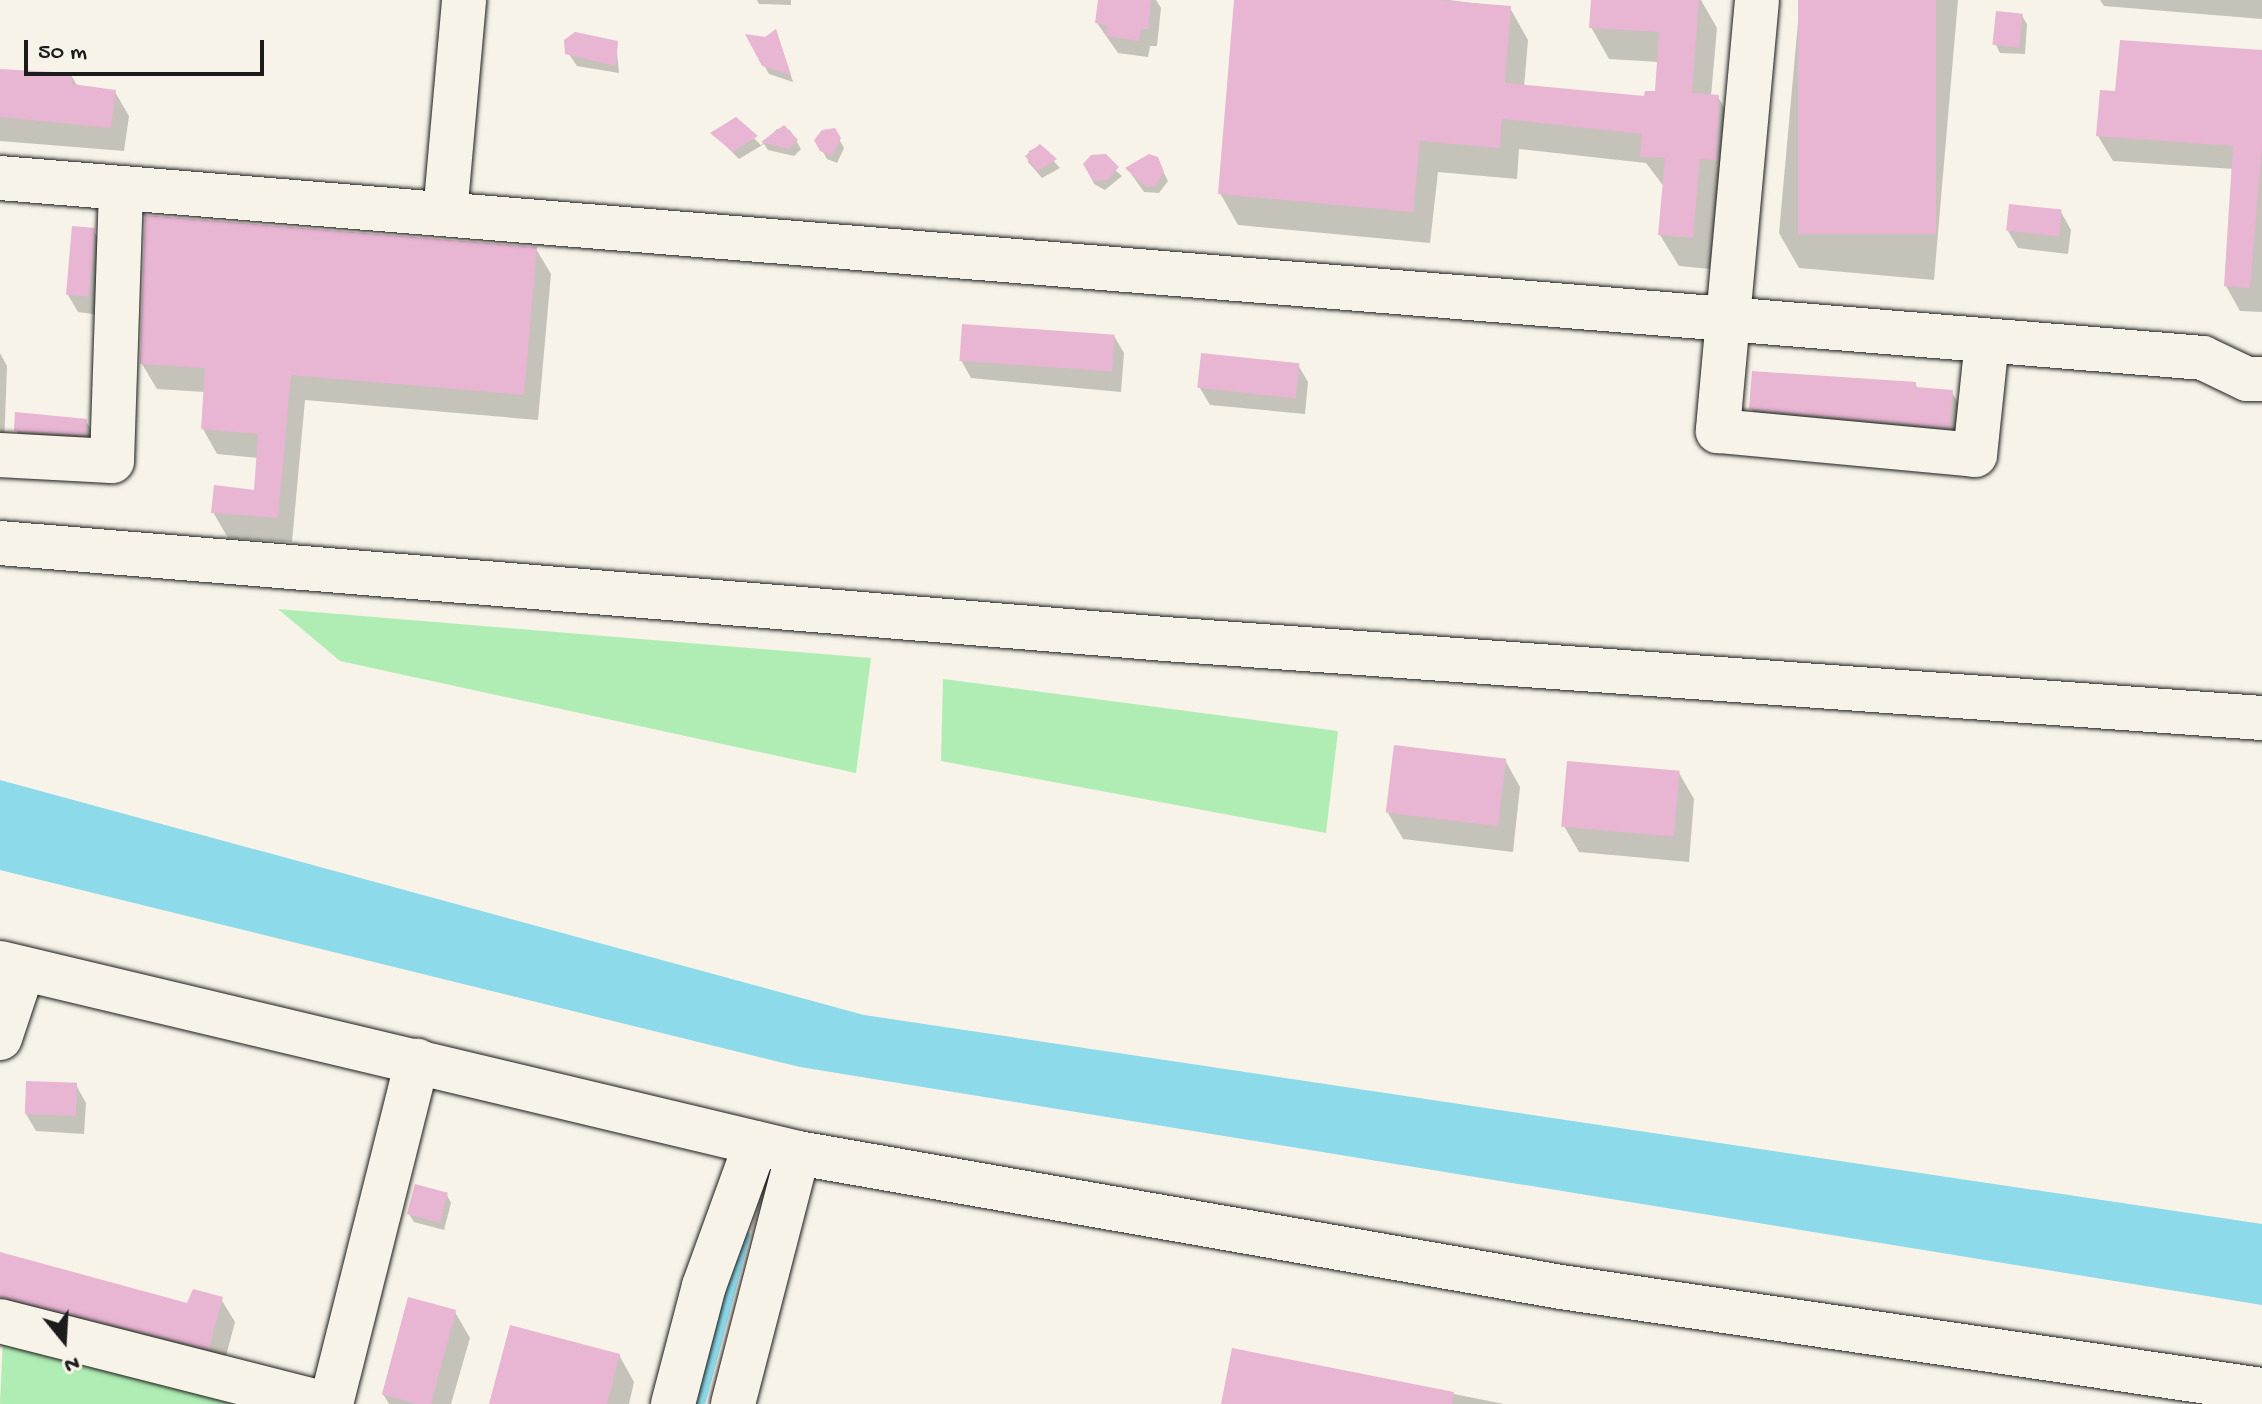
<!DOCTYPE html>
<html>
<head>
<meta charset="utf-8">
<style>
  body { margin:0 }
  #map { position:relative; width:2262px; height:1404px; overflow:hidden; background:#f7f3e8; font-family:"Gochi Hand",sans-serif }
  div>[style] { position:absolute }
  .green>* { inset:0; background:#afedb4 }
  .water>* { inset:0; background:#8cdaea }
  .shadow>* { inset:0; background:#0003 }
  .stream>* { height:10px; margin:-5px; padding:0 5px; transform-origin:5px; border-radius:5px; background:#8cdaea }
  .building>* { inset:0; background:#e8b5d3; transform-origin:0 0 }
  .roads { filter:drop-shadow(0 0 2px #1c1c1c) drop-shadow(0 0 2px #1c1c1c) }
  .minor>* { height:44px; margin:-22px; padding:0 22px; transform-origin:22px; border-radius:22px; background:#f7f3e8 }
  span { translate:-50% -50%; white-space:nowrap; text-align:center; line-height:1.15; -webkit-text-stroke:7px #f7f3e8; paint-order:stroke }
  .north { position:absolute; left:24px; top:1300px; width:80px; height:80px; -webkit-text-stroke:6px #f7f3e8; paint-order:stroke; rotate:162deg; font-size:22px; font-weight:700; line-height:32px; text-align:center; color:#1c1c1c }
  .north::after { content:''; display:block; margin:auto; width:28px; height:36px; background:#1c1c1c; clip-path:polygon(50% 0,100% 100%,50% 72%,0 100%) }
  .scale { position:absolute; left:24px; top:40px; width:240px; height:36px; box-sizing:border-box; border:4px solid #1c1c1c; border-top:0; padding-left:10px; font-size:24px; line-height:28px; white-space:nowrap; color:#1c1c1c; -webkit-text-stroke:6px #f7f3e8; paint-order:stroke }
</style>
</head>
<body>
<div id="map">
  <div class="green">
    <i style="clip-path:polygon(278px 609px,871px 658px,856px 773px,340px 661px)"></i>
    <i style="clip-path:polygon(943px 679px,1338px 731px,1326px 833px,941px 761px)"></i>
    <i style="clip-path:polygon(3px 1338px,259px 1404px,0 1404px)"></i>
  </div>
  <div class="water">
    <i style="clip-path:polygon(0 780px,864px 1015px,2262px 1224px,2262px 1305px,800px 1067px,0 870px)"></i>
  </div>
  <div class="shadow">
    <i style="clip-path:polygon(757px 0,791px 0,791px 5px,759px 4px)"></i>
    <i style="clip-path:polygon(1100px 0,1156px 0,1161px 8px,1157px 46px,1150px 46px,1148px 57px,1118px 53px,1097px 23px)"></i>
    <i style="clip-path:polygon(1236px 0,1449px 0,1510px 8px,1528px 40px,1524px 87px,1646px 99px,1657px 93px,1659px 62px,1609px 59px,1591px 27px,1593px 0,1701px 0,1717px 28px,1711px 96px,1718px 97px,1736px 128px,1733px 191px,1717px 190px,1710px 269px,1679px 266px,1660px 235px,1665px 188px,1646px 163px,1519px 149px,1517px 179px,1438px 172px,1430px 243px,1238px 225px,1220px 193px)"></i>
    <i style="clip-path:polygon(1800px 0,1958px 0,1934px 280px,1799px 268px,1779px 233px)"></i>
    <i style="clip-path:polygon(2100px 0,2262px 0,2262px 19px,2104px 6px)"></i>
    <i style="clip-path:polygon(2022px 16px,2027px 24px,2025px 54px,2000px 53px,1996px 45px)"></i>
    <i style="clip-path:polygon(748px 37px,779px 40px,793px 82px,769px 74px)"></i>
    <i style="clip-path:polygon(616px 43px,619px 73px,577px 66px,565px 48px)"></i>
    <i style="clip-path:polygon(2262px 52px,2262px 312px,2240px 311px,2226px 286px,2234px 169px,2113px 161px,2098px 136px,2117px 93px)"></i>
    <i style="clip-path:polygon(0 71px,71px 75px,78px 87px,115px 92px,129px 116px,124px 151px,0 141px)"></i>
    <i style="clip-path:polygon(735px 120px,761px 145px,777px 129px,790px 130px,801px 149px,794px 156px,768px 150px,764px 144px,739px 159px,713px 133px)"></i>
    <i style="clip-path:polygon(834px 130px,844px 148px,837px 163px,827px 159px,816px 140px)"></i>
    <i style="clip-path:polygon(1040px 146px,1060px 168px,1042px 178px,1028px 162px,1029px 151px)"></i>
    <i style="clip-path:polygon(1098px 155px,1122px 176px,1105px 190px,1094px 184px,1085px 165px)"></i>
    <i style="clip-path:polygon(1142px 158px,1157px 159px,1168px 181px,1159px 193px,1144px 192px,1127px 168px)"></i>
    <i style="clip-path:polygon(2061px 212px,2071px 230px,2068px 254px,2018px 248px,2008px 231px)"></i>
    <i style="clip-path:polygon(93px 230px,104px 247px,101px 315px,78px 312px,68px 295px)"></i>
    <i style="clip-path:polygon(536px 249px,551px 274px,538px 420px,305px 400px,292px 542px,228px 538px,213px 512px,256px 492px,259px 458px,217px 454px,203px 429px,205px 392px,157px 389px,142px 364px)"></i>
    <i style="clip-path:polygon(1114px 336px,1124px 353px,1121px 392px,971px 378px,961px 360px)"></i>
    <i style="clip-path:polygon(0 353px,7px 366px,4px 447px,0 447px)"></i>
    <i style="clip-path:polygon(1298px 365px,1308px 382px,1305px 414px,1210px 405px,1200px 388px)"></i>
    <i style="clip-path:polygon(1915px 383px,1918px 389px,1952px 392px,1962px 410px,1959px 444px,1761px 426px,1751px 408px)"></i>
    <i style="clip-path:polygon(86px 421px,96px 438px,26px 448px,16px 430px)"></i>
    <i style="clip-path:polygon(1505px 760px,1520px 787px,1513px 852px,1403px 839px,1388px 813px)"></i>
    <i style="clip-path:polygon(1679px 773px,1694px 799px,1689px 862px,1579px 852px,1564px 826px)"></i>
    <i style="clip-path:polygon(76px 1085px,86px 1103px,84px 1134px,36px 1131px,26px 1114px)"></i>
    <i style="clip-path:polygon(447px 1195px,451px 1203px,444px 1230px,414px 1222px,409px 1214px)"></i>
    <i style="clip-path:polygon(0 1254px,188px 1305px,221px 1299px,235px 1322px,222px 1371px,0 1326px)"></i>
    <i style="clip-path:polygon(455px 1312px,470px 1338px,451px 1404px,389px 1404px,383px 1394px)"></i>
    <i style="clip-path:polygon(1234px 1350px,1504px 1404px,1223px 1404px)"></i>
    <i style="clip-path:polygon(619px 1355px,634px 1382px,629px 1404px,491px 1404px)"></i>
  </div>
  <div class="stream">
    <i style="left:700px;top:1404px;width:174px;rotate:-75deg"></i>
  </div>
  <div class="building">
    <i style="clip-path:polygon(1098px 0,1151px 0,1148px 29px,1141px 29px,1139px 41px,1106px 36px,1107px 26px,1095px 23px)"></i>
    <i style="clip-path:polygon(1234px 0,1437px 0,1511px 6px,1505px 83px,1644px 96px,1645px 91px,1655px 91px,1659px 32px,1589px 28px,1591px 0,1699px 0,1692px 93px,1719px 95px,1716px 160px,1700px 159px,1693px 238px,1658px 235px,1665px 158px,1640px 157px,1642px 134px,1502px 119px,1500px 148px,1420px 141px,1413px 212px,1218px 194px)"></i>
    <i style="left:1798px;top:0;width:138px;height:234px"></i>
    <i style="left:1996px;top:11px;width:27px;height:34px;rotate:6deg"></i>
    <i style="clip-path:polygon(776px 29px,791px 75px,762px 66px,745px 34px,765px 37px)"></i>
    <i style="clip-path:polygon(575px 32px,618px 41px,616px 66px,565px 54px,564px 40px)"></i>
    <i style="clip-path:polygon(2120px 40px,2262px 50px,2262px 148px,2250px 288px,2224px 286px,2233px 146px,2096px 136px,2100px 90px,2115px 91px)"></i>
    <i style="clip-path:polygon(0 69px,72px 73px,72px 84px,116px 90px,111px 128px,0 117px)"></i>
    <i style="clip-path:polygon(736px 117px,758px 136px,733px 152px,710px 133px)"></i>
    <i style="clip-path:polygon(784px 125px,798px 140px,789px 149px,761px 142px)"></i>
    <i style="clip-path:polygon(835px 128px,841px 138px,832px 156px,820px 151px,814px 140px,822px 130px)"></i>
    <i style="clip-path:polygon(1040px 144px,1057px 159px,1037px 171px,1025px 156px)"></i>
    <i style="clip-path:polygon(1106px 154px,1119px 167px,1107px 180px,1093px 181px,1083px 164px,1091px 155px)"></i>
    <i style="clip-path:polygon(1149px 154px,1158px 157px,1164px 172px,1155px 186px,1146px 187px,1125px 168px)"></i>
    <i style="left:2009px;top:204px;width:53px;height:27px;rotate:6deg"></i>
    <i style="clip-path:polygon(145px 215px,537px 247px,524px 395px,291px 375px,278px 518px,211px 513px,214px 485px,254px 490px,258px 434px,201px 429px,205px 368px,140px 364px)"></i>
    <i style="left:72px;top:226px;width:23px;height:69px;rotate:5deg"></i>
    <i style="left:962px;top:324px;width:153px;height:37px;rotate:4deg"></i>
    <i style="left:1201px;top:353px;width:99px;height:35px;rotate:6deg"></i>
    <i style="clip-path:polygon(1752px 371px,1916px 382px,1916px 387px,1953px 390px,1950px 428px,1749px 409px)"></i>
    <i style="clip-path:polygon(15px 412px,87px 419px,85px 435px,14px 431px)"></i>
    <i style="left:1394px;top:745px;width:113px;height:68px;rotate:7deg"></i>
    <i style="left:1567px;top:761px;width:113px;height:66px;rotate:5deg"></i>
    <i style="left:26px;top:1081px;width:51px;height:33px;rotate:2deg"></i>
    <i style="left:415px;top:1184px;width:34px;height:31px;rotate:15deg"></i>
    <i style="clip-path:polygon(0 1252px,187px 1303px,193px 1289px,223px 1297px,209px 1349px,0 1297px)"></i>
    <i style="left:408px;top:1297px;width:50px;height:101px;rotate:15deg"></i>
    <i style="clip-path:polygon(510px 1325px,620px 1354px,607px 1404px,489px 1404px)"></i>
    <i style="clip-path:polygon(1232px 1348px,1454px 1392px,1452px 1404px,1221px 1404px)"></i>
  </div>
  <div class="roads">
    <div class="minor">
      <i style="left:1757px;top:0;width:433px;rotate:95.2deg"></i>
      <i style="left:1718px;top:431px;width:258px;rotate:5.3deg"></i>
      <i style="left:1975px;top:455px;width:115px;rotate:-84deg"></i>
      <i style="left:0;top:178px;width:2210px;rotate:4.67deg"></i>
      <i style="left:2203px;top:358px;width:49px;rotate:25.5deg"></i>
      <i style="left:2247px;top:379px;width:15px"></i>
      <i style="left:445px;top:214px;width:215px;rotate:-84.9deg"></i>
      <i style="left:0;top:455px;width:112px;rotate:3.1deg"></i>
      <i style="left:112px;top:461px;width:273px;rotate:-88.1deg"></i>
      <i style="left:0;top:543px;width:1169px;rotate:4.71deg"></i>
      <i style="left:1165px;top:639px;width:1100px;rotate:4.12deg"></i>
      <i style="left:0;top:963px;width:820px;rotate:13.39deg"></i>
      <i style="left:798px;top:1153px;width:775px;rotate:9.96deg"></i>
      <i style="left:1561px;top:1287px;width:709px;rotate:8.36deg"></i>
      <i style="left:0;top:1038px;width:73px;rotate:-71.6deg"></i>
      <i style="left:0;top:1321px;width:336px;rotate:14.3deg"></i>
      <i style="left:331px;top:1404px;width:354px;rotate:-75.9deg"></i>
      <i style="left:673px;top:1404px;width:122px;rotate:-75.3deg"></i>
      <i style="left:704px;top:1286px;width:152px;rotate:-70deg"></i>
      <i style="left:733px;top:1404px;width:259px;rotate:-75.5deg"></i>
    </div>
  </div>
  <div class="north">N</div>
  <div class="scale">50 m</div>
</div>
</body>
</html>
